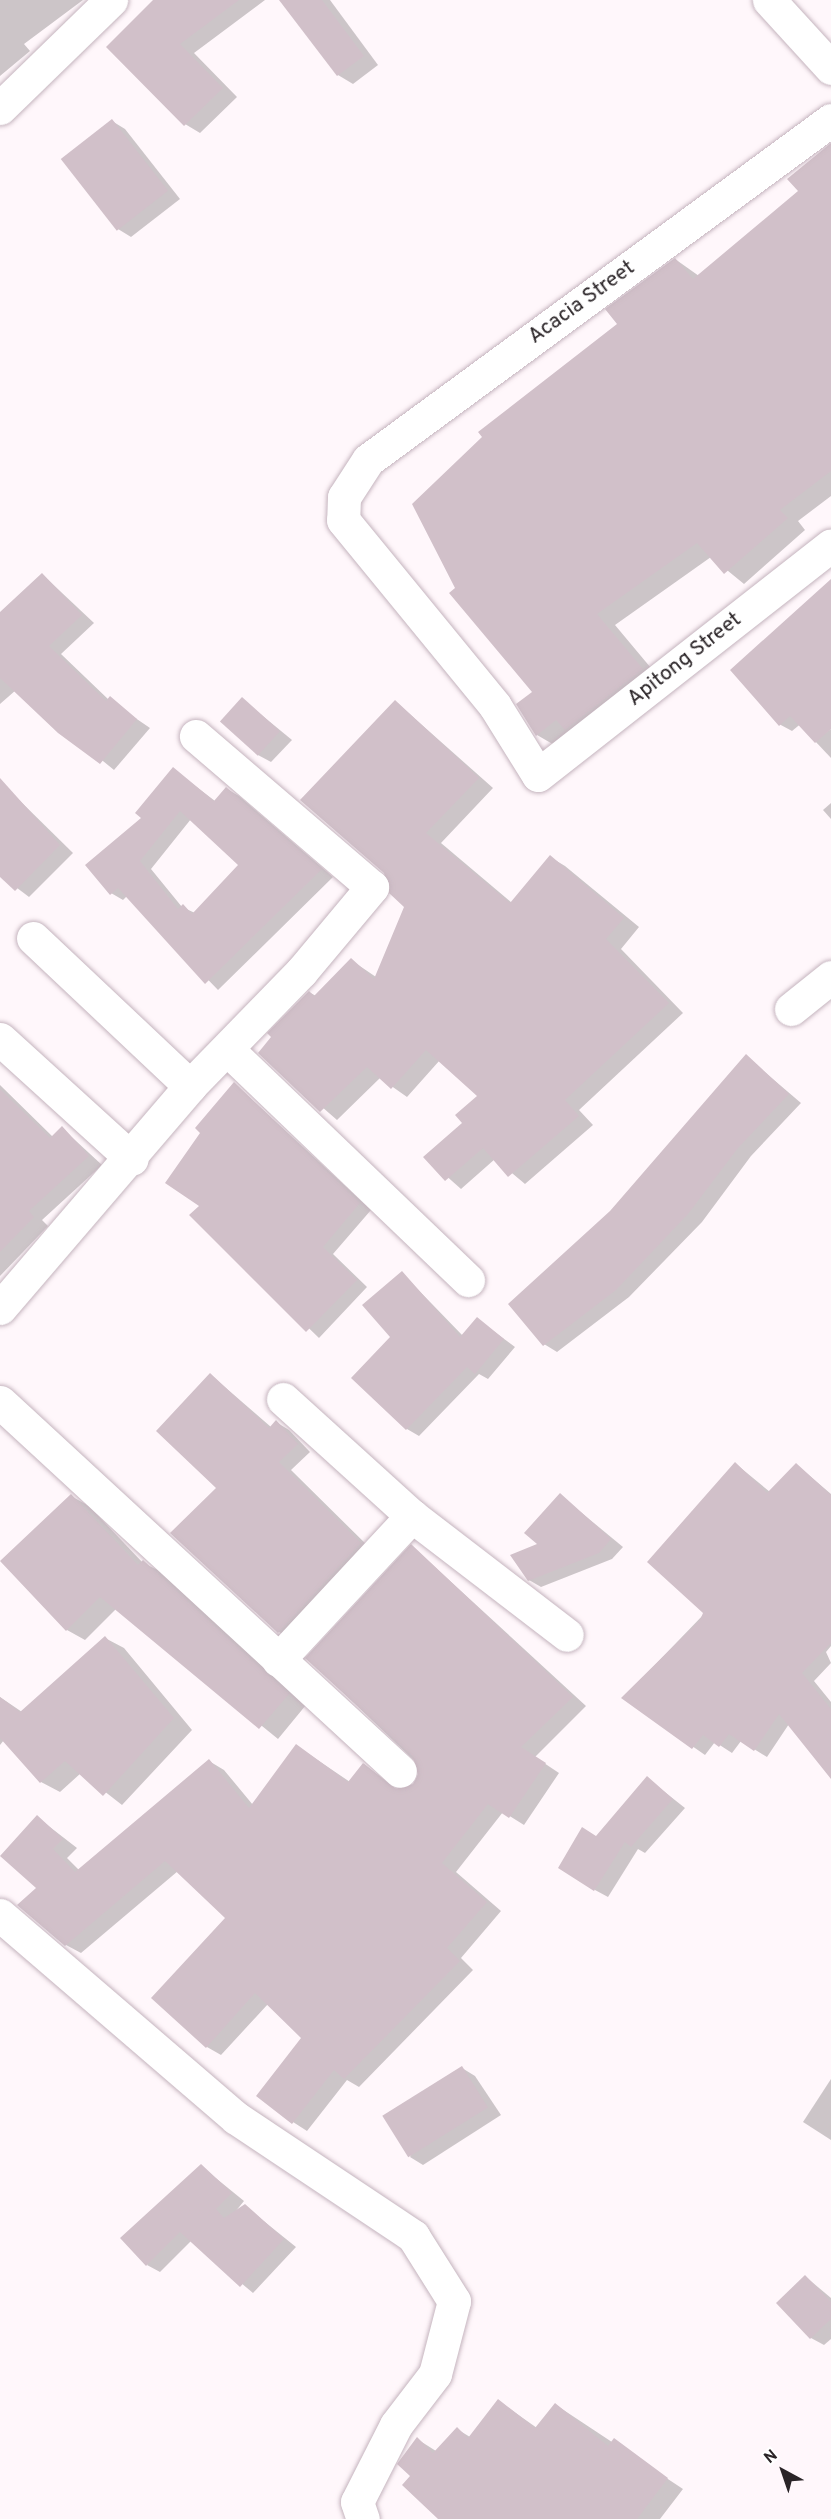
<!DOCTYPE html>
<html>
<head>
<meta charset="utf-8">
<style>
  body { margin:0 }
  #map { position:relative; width:831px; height:2519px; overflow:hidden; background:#fff7fb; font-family:Overpass,sans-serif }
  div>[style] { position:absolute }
  .shadow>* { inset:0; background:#0003 }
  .building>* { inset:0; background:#d1c0c9; transform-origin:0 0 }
  .roads { filter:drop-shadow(0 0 2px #c5b4be) drop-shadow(0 0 2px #c5b4be) }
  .street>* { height:33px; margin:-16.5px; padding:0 16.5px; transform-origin:16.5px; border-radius:16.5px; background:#fff }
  span { translate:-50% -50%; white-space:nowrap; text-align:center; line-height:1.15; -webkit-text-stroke:4.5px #fff; paint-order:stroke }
  .street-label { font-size:21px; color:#2a2427 }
  .north { position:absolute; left:753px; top:2441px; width:60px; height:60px; -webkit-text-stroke:4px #fff; paint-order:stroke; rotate:320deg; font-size:16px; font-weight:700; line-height:24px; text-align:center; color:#2a2427 }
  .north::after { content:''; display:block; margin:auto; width:21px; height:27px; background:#2a2427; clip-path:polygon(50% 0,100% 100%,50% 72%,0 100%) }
</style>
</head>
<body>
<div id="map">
  <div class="shadow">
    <i style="clip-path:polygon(0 0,83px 0,24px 44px,30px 51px,0 76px)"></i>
    <i style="clip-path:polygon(172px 0,265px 0,194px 53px,237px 97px,200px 133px,185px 124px)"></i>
    <i style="clip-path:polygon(281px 0,330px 0,378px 65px,353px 84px,338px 75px)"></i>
    <i style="clip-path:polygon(112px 121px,125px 129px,180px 199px,131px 237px,118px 229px)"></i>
    <i style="clip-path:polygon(831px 155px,831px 496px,798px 521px,805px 530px,744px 584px,711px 557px,615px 625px,661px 680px,556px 746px,537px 735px,534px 692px,457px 588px,620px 324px,675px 259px,699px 276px,800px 191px)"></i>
    <i style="clip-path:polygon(43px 575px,94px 623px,61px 654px,109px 700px,150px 728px,114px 770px,16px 690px,0 704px,0 614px)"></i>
    <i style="clip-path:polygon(831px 583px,831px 699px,792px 731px,779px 724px)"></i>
    <i style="clip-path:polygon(242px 699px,292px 740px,271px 762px,258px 755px)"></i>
    <i style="clip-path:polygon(395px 701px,493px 788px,441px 843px,512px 903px,550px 857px,565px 866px,639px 927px,621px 949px,683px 1013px,579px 1110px,593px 1125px,525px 1184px,495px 1159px,461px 1189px,425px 1157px,464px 1123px,479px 1096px,440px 1060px,407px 1097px,380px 1078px,337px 1120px,260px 1053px,309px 992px,316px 996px,351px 960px,376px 977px,406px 906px)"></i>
    <i style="clip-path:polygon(831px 729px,831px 758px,814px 740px)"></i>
    <i style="clip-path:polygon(evenodd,173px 769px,215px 801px,227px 789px,239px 796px,333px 877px,218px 990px,127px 896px,123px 900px,111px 893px,143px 818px,173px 769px,191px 819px,241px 865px,195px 913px,182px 907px,151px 869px,191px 819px)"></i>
    <i style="clip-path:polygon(13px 794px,73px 853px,29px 897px,0 875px,0 805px)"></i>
    <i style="clip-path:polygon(831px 803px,831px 819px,823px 810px)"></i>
    <i style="clip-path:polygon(746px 1056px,801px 1103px,751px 1156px,702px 1222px,629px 1297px,557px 1352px,544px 1344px,611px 1212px)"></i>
    <i style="clip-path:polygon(234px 1083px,371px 1210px,333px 1254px,367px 1287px,319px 1338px,192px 1215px,201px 1206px)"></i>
    <i style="clip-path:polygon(0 1085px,53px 1137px,62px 1128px,102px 1165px,42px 1220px,48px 1226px,0 1276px)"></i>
    <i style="clip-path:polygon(402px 1273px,463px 1336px,477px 1319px,515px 1347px,488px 1379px,479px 1374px,419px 1436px,407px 1429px,392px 1337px)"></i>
    <i style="clip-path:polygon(211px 1375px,271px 1427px,276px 1422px,289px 1430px,310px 1452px,291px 1470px,373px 1551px,291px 1639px,279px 1632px,218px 1488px)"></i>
    <i style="clip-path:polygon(736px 1464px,770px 1492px,797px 1465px,831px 1494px,831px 1646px,826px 1652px,831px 1663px,814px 1681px,831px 1702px,831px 1777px,789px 1724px,767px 1757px,741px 1741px,732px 1753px,715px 1742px,705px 1755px,623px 1698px,705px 1613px)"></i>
    <i style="clip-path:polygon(560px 1495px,623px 1547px,612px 1559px,541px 1587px,529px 1580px)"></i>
    <i style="clip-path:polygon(71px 1496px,89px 1506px,143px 1563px,162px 1572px,306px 1705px,278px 1739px,117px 1608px,85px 1640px,67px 1630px)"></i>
    <i style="clip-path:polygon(412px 1546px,586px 1706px,535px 1757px,559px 1773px,524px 1825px,503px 1812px,456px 1872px,501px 1911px,461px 1958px,473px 1970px,359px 2087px,347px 2080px,307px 2131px,293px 2122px,303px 2038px,268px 2004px,221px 2055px,207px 2047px,227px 1918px,178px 1871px,81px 1953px,66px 1945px,39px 1888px,37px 1817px,77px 1848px,67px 1858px,79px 1870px,209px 1761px,224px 1770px,253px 1805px,297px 1746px,350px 1782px,364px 1764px,395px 1788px,405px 1791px,415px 1784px,420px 1766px,307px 1658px)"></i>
    <i style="clip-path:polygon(105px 1638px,124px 1648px,192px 1730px,122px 1805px,81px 1773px,60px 1792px,41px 1782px,4px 1740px,0 1745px,0 1697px,22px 1712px)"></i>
    <i style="clip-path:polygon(647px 1778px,685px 1808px,645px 1853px,638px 1849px,608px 1897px,595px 1890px,596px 1837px)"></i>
    <i style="clip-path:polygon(462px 2068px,475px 2076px,501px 2115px,423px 2165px,410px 2157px)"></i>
    <i style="clip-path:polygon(831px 2079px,831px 2140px,803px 2122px)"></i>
    <i style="clip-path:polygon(201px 2166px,244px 2201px,235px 2212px,245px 2206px,296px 2247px,253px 2293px,191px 2241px,160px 2272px,147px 2265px)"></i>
    <i style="clip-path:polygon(806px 2277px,831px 2298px,831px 2339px,824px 2345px,811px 2338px)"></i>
    <i style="clip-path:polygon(499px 2401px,537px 2428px,556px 2405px,683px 2489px,660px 2519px,440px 2519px,412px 2476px,417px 2439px,436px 2451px,457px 2429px,470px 2437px)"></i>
  </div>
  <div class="building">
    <i style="clip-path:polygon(153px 0,239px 0,180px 44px,223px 88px,184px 126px,106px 47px)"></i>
    <i style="clip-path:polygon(279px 0,322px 0,364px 56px,337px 76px)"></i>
    <i style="left:112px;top:119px;width:91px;height:65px;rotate:52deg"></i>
    <i style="clip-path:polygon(831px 143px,831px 471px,780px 510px,788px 518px,724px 574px,697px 543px,597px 614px,643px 669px,565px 730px,556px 720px,536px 736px,516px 704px,532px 692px,449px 593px,455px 588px,412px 504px,482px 437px,478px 432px,617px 324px,605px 309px,675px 258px,693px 279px,798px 191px,787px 179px)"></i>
    <i style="clip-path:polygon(42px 573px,82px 615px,49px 646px,106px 701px,110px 696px,137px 719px,100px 764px,58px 733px,0 678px,0 612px)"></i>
    <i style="clip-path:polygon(831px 579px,831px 729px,815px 743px,790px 716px,779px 726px,730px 670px)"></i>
    <i style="left:242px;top:697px;width:51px;height:33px;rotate:42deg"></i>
    <i style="clip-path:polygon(395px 700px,479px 778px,426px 833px,510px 903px,550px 855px,624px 918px,606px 939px,669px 1003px,565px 1100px,579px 1116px,508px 1177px,483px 1148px,445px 1181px,423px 1157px,462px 1123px,455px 1115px,477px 1096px,426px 1050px,391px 1089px,367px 1067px,320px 1112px,258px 1053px,271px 1037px,267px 1033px,309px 991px,314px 996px,351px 958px,374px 979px,404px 907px,389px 893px,384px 873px,300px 800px)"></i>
    <i style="clip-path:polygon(evenodd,173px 767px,214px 801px,226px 787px,322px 869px,205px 984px,118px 888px,110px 895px,85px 865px,141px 818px,135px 813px,173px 767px,180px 811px,238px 865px,192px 914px,183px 904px,178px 909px,140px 861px,180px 811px)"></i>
    <i style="clip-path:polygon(0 778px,60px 845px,15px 891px,0 877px)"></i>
    <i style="clip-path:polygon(746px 1054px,789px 1094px,738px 1148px,688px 1214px,616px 1290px,543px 1346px,508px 1304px,610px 1211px)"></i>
    <i style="clip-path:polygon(234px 1082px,360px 1203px,323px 1247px,357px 1280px,306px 1332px,189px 1215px,199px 1206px,165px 1183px,200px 1133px,195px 1128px)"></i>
    <i style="clip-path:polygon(0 1089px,50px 1138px,62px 1126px,89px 1156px,29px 1211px,34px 1217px,0 1252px)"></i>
    <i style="clip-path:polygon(402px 1271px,460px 1337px,477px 1317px,504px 1339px,475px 1374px,467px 1367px,406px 1430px,351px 1378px,390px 1337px,362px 1305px)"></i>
    <i style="clip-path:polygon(210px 1373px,269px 1428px,276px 1420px,298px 1444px,279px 1462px,361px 1543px,278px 1633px,170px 1533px,216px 1488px,156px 1431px)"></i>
    <i style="clip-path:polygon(735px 1462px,767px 1493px,796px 1463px,831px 1495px,831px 1643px,802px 1673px,831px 1709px,831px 1779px,779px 1714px,754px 1751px,729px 1734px,719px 1747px,703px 1735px,692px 1749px,621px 1698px,700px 1620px,703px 1613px,647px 1562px)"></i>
    <i style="clip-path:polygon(560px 1493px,611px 1539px,599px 1553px,528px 1581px,510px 1555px,537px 1544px,524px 1533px)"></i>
    <i style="clip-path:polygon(71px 1494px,138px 1565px,143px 1560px,289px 1694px,259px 1729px,100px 1597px,66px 1631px,0 1561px)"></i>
    <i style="clip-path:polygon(411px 1544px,573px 1697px,521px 1747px,546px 1763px,509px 1818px,488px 1804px,442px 1863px,487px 1902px,447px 1948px,460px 1961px,344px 2079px,334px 2070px,292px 2124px,256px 2096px,301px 2038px,255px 1993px,206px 2048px,151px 1998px,225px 1918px,165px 1861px,65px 1946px,17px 1905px,36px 1888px,0 1856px,37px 1815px,63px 1839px,53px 1849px,75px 1872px,209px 1759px,249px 1808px,296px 1744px,348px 1782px,363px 1763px,395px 1789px,413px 1784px,418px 1775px,413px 1757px,305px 1658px)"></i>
    <i style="clip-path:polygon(105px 1636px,174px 1718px,103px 1796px,65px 1761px,40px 1783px,0 1738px,0 1697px,20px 1712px)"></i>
    <i style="clip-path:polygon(647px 1776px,673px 1799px,631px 1847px,625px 1842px,594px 1891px,558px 1868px,582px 1827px,596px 1836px)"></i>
    <i style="left:462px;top:2066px;width:49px;height:94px;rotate:58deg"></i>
    <i style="clip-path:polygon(201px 2164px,232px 2193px,216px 2209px,224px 2218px,245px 2204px,284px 2239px,240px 2287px,180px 2232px,146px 2266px,120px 2238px)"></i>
    <i style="clip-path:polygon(805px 2275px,831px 2302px,831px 2319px,810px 2339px,776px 2303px)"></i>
    <i style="clip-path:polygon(498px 2399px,535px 2428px,555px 2403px,608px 2446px,614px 2438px,668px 2478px,637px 2519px,438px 2519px,402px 2485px,410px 2476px,397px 2464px,417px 2437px,433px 2453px,457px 2427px,468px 2438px)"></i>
  </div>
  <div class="roads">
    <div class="street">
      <i style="left:769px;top:0;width:92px;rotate:47.6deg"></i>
      <i style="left:0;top:108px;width:155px;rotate:-44.2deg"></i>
      <i style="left:831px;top:120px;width:574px;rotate:143.71deg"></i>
      <i style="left:368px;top:460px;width:44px;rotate:123deg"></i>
      <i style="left:344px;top:497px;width:23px;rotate:92deg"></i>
      <i style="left:343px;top:520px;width:240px;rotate:50.7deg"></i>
      <i style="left:495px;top:706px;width:81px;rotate:58.1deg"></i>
      <i style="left:538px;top:775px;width:372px;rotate:-38.1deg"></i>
      <i style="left:33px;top:938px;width:216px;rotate:43.3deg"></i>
      <i style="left:791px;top:1009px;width:51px;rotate:-38.7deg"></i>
      <i style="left:0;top:1039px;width:178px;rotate:42.3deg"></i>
      <i style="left:227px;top:1049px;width:334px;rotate:43.8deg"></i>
      <i style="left:0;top:1308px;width:292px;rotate:-49.4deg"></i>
      <i style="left:190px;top:1086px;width:159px;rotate:-45.8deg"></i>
      <i style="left:301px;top:972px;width:111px;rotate:-50.1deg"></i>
      <i style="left:372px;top:887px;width:232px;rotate:-139.4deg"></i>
      <i style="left:283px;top:1399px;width:174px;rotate:42.2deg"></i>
      <i style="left:412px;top:1516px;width:195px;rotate:37.5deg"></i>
      <i style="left:0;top:1402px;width:544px;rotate:42.69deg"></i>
      <i style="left:278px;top:1660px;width:197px;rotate:-47.1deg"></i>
      <i style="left:0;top:1915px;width:311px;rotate:40.7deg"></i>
      <i style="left:236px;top:2118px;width:213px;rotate:33.7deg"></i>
      <i style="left:413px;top:2236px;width:77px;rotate:57.8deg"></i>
      <i style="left:454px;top:2301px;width:75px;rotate:104.6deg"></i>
      <i style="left:435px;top:2374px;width:64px;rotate:127.4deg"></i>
      <i style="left:396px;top:2425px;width:86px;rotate:116.9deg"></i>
      <i style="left:357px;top:2502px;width:18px;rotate:71deg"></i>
    </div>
  </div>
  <div class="street-label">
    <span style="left:582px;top:303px;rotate:-36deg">Acacia Street</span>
    <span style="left:685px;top:660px;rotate:-38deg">Apitong Street</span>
  </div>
  <div class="north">N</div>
</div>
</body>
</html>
